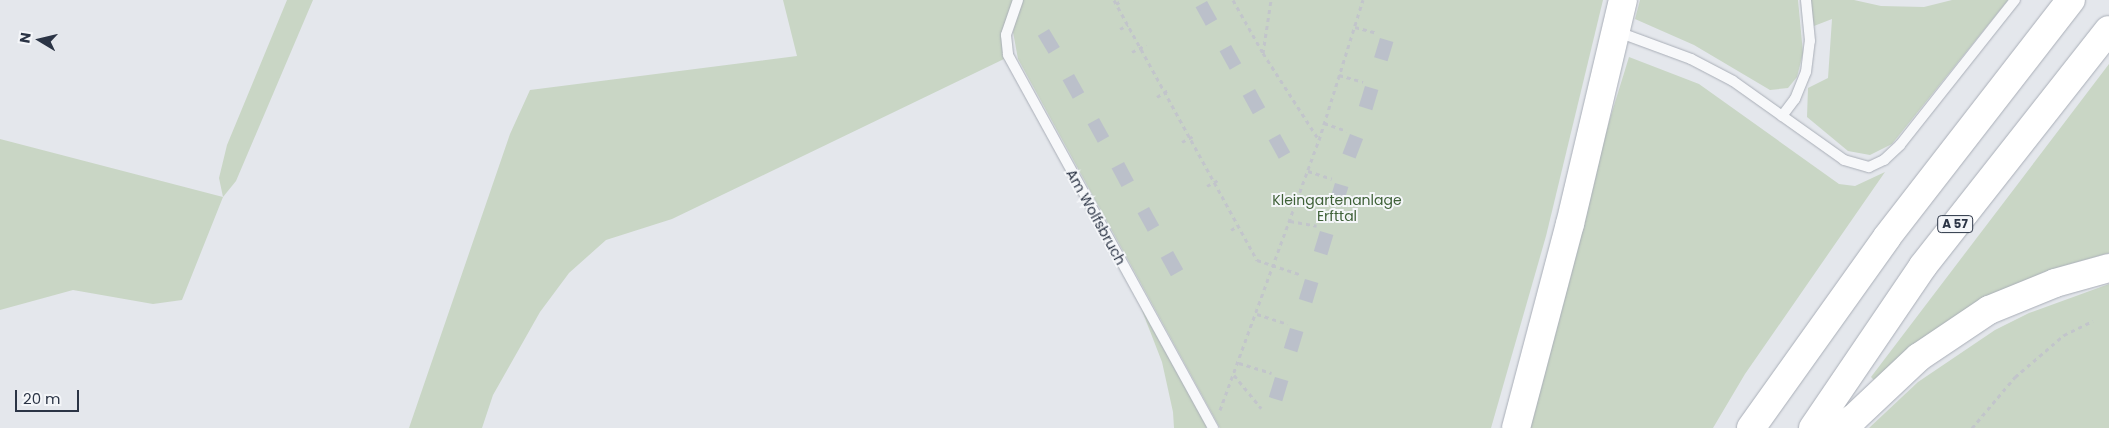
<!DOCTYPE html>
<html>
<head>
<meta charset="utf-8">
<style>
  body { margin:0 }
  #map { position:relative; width:2109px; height:428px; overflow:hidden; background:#e4e7ec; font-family:Poppins,sans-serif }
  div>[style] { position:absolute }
  .green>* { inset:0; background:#c9d6c5 }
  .building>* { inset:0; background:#bbc0ca; transform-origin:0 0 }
  .path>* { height:3px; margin-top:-1.5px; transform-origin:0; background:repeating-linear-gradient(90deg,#c2c5cb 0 4px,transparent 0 8px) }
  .roads { filter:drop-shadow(0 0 1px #a9aeb7) drop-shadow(0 0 1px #a9aeb7) }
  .service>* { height:10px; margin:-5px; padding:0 5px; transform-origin:5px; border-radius:5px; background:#f7f8fa }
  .motorway>* { height:28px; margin:-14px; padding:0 14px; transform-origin:14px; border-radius:14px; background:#fff }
  span { translate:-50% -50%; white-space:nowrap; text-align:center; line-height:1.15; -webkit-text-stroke:4px #f4f6f9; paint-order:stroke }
  .shield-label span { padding:1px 4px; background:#f4f6f9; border:1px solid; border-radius:4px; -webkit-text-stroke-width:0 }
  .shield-label { font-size:12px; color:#2b3445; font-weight:700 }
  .park-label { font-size:14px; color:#3f6138 }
  .street-label { font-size:14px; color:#2b3445 }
  .north { position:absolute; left:15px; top:15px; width:50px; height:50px; -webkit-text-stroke:4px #f4f6f9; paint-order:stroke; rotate:279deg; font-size:14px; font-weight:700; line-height:20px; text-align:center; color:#2b3445 }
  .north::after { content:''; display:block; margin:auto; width:18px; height:22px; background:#2b3445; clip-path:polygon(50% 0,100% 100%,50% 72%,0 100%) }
  .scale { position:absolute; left:15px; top:390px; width:64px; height:22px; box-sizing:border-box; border:2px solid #2b3445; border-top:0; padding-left:6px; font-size:15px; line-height:18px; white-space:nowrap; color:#2b3445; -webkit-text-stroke:4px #f4f6f9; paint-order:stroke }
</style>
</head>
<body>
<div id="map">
  <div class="green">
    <i style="clip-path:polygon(287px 0,313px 0,236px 181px,223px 197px,182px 300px,153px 304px,73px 290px,0 310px,0 139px,223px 197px,219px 178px,227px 145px)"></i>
    <i style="clip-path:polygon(783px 0,1013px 0,1002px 43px,1004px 59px,672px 219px,606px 240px,569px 273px,540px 312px,493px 395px,482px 428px,409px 428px,510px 134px,530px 90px,797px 56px)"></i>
    <i style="clip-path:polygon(1021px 0,1603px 0,1546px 236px,1491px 428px,1220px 428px,1018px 59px,1013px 32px)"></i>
    <i style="clip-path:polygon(1640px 0,1798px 0,1803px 53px,1797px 77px,1788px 88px,1770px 90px,1694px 45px,1635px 19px)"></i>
    <i style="clip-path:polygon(1810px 0,1854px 0,1881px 6px,1924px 7px,1952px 0,2008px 0,1892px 144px,1870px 155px,1848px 151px,1807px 117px,1808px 88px,1828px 78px,1832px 19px,1814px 26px)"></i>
    <i style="clip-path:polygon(1629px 57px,1699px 84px,1839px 184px,1855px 186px,1885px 172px,1745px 374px,1713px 428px,1527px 428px,1604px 138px)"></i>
    <i style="clip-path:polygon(2109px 64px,2109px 253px,2049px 270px,2011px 287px,1899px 358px,1874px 380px,1871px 377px)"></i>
    <i style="clip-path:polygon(2109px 284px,2109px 428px,1869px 428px,1918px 382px,1995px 330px,2029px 313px)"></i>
    <i style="clip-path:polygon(1141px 308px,1207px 426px,1206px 428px,1174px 428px,1173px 412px,1162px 362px)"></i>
  </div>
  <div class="building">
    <i style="left:1207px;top:1px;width:21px;height:13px;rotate:61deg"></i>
    <i style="left:1049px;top:29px;width:21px;height:13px;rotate:59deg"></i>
    <i style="left:1380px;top:38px;width:14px;height:20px;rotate:17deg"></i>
    <i style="left:1231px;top:45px;width:21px;height:13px;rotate:61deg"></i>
    <i style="left:1074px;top:74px;width:21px;height:13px;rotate:61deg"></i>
    <i style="left:1365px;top:86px;width:14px;height:21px;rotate:17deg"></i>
    <i style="left:1255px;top:89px;width:21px;height:14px;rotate:61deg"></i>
    <i style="left:1099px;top:118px;width:21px;height:13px;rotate:61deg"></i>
    <i style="left:1280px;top:134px;width:21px;height:13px;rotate:61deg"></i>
    <i style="left:1350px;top:134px;width:14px;height:21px;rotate:21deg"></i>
    <i style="left:1124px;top:162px;width:21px;height:14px;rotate:62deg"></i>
    <i style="left:1335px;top:183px;width:14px;height:21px;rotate:17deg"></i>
    <i style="left:1149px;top:207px;width:21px;height:13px;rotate:61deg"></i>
    <i style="left:1320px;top:231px;width:14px;height:21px;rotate:17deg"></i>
    <i style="left:1173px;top:251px;width:21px;height:14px;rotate:61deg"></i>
    <i style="left:1305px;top:279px;width:14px;height:21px;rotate:17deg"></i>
    <i style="left:1290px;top:328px;width:14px;height:21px;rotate:17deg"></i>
    <i style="left:1275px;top:377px;width:14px;height:21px;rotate:17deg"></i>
  </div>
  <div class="path">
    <i style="left:1114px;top:0;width:297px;rotate:61.2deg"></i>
    <i style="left:1257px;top:260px;width:47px;rotate:18.4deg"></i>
    <i style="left:1233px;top:0;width:61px;rotate:60.5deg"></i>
    <i style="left:1263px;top:53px;width:54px;rotate:-81.4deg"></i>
    <i style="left:1116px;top:4px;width:6px;rotate:-31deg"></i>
    <i style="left:1355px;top:27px;width:23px;rotate:15deg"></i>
    <i style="left:1120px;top:29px;width:9px;rotate:-27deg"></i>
    <i style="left:1132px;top:52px;width:16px;rotate:-27deg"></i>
    <i style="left:1263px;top:53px;width:103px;rotate:57.2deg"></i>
    <i style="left:1339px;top:75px;width:25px;rotate:16deg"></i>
    <i style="left:1157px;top:97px;width:15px;rotate:-32deg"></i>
    <i style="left:1324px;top:123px;width:24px;rotate:19deg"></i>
    <i style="left:1182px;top:142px;width:15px;rotate:-28deg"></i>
    <i style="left:1308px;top:171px;width:25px;rotate:18deg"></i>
    <i style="left:1207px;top:186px;width:15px;rotate:-28deg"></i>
    <i style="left:1290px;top:221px;width:27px;rotate:10deg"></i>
    <i style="left:1231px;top:230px;width:8px;rotate:-30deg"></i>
    <i style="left:1257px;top:314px;width:32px;rotate:18deg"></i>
    <i style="left:1239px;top:363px;width:34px;rotate:17deg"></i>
    <i style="left:1234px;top:375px;width:43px;rotate:50.7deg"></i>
    <i style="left:1220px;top:410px;width:288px;rotate:-69.9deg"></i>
    <i style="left:1319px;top:140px;width:147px;rotate:-72.6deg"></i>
    <i style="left:1972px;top:428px;width:67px;rotate:-49.9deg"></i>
    <i style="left:2015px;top:377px;width:65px;rotate:-40.6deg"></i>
    <i style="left:2064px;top:335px;width:32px;rotate:-26deg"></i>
  </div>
  <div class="roads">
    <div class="service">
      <i style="left:1018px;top:0;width:37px;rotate:109deg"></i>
      <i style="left:1006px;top:35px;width:20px;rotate:84deg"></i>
      <i style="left:1008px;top:55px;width:426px;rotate:61.2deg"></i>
      <i style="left:1618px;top:32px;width:78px;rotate:20.3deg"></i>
      <i style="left:1691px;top:59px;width:47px;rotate:27.6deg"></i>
      <i style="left:1733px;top:81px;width:136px;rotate:35.4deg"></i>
      <i style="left:1844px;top:160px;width:26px;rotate:16deg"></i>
      <i style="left:1869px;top:167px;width:17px;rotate:-25deg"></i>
      <i style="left:1884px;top:160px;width:22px;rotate:-43deg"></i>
      <i style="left:1900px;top:145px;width:185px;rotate:-51.6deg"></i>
      <i style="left:1782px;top:116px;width:21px;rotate:-53deg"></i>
      <i style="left:1795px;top:99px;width:29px;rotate:-68deg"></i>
      <i style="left:1806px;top:72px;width:31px;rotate:-83deg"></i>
      <i style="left:1810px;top:41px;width:41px;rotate:-95.6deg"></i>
    </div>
    <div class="motorway">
      <i style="left:1516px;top:428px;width:211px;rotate:-75.2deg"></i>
      <i style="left:1570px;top:224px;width:230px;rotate:-76.7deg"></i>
      <i style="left:1751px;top:428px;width:234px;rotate:-54.5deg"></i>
      <i style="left:1887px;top:237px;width:300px;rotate:-52.2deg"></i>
      <i style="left:1813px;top:428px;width:196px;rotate:-55.8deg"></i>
      <i style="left:1923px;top:266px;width:300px;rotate:-51.8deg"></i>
      <i style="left:1838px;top:428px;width:19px;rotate:-32deg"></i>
      <i style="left:1854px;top:418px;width:89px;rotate:-43.2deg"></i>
      <i style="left:1919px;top:357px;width:84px;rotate:-33.9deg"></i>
      <i style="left:1989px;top:310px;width:71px;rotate:-22.2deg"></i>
      <i style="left:2055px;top:283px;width:56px;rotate:-15.5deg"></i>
    </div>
  </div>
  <div class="shield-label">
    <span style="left:1955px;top:224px">A 57</span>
  </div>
  <div class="park-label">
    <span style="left:1337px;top:208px">Kleingartenanlage<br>Erfttal</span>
  </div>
  <div class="street-label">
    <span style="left:1096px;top:217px;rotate:61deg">Am Wolfsbruch</span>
  </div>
  <div class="north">N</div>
  <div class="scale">20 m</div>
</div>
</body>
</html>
